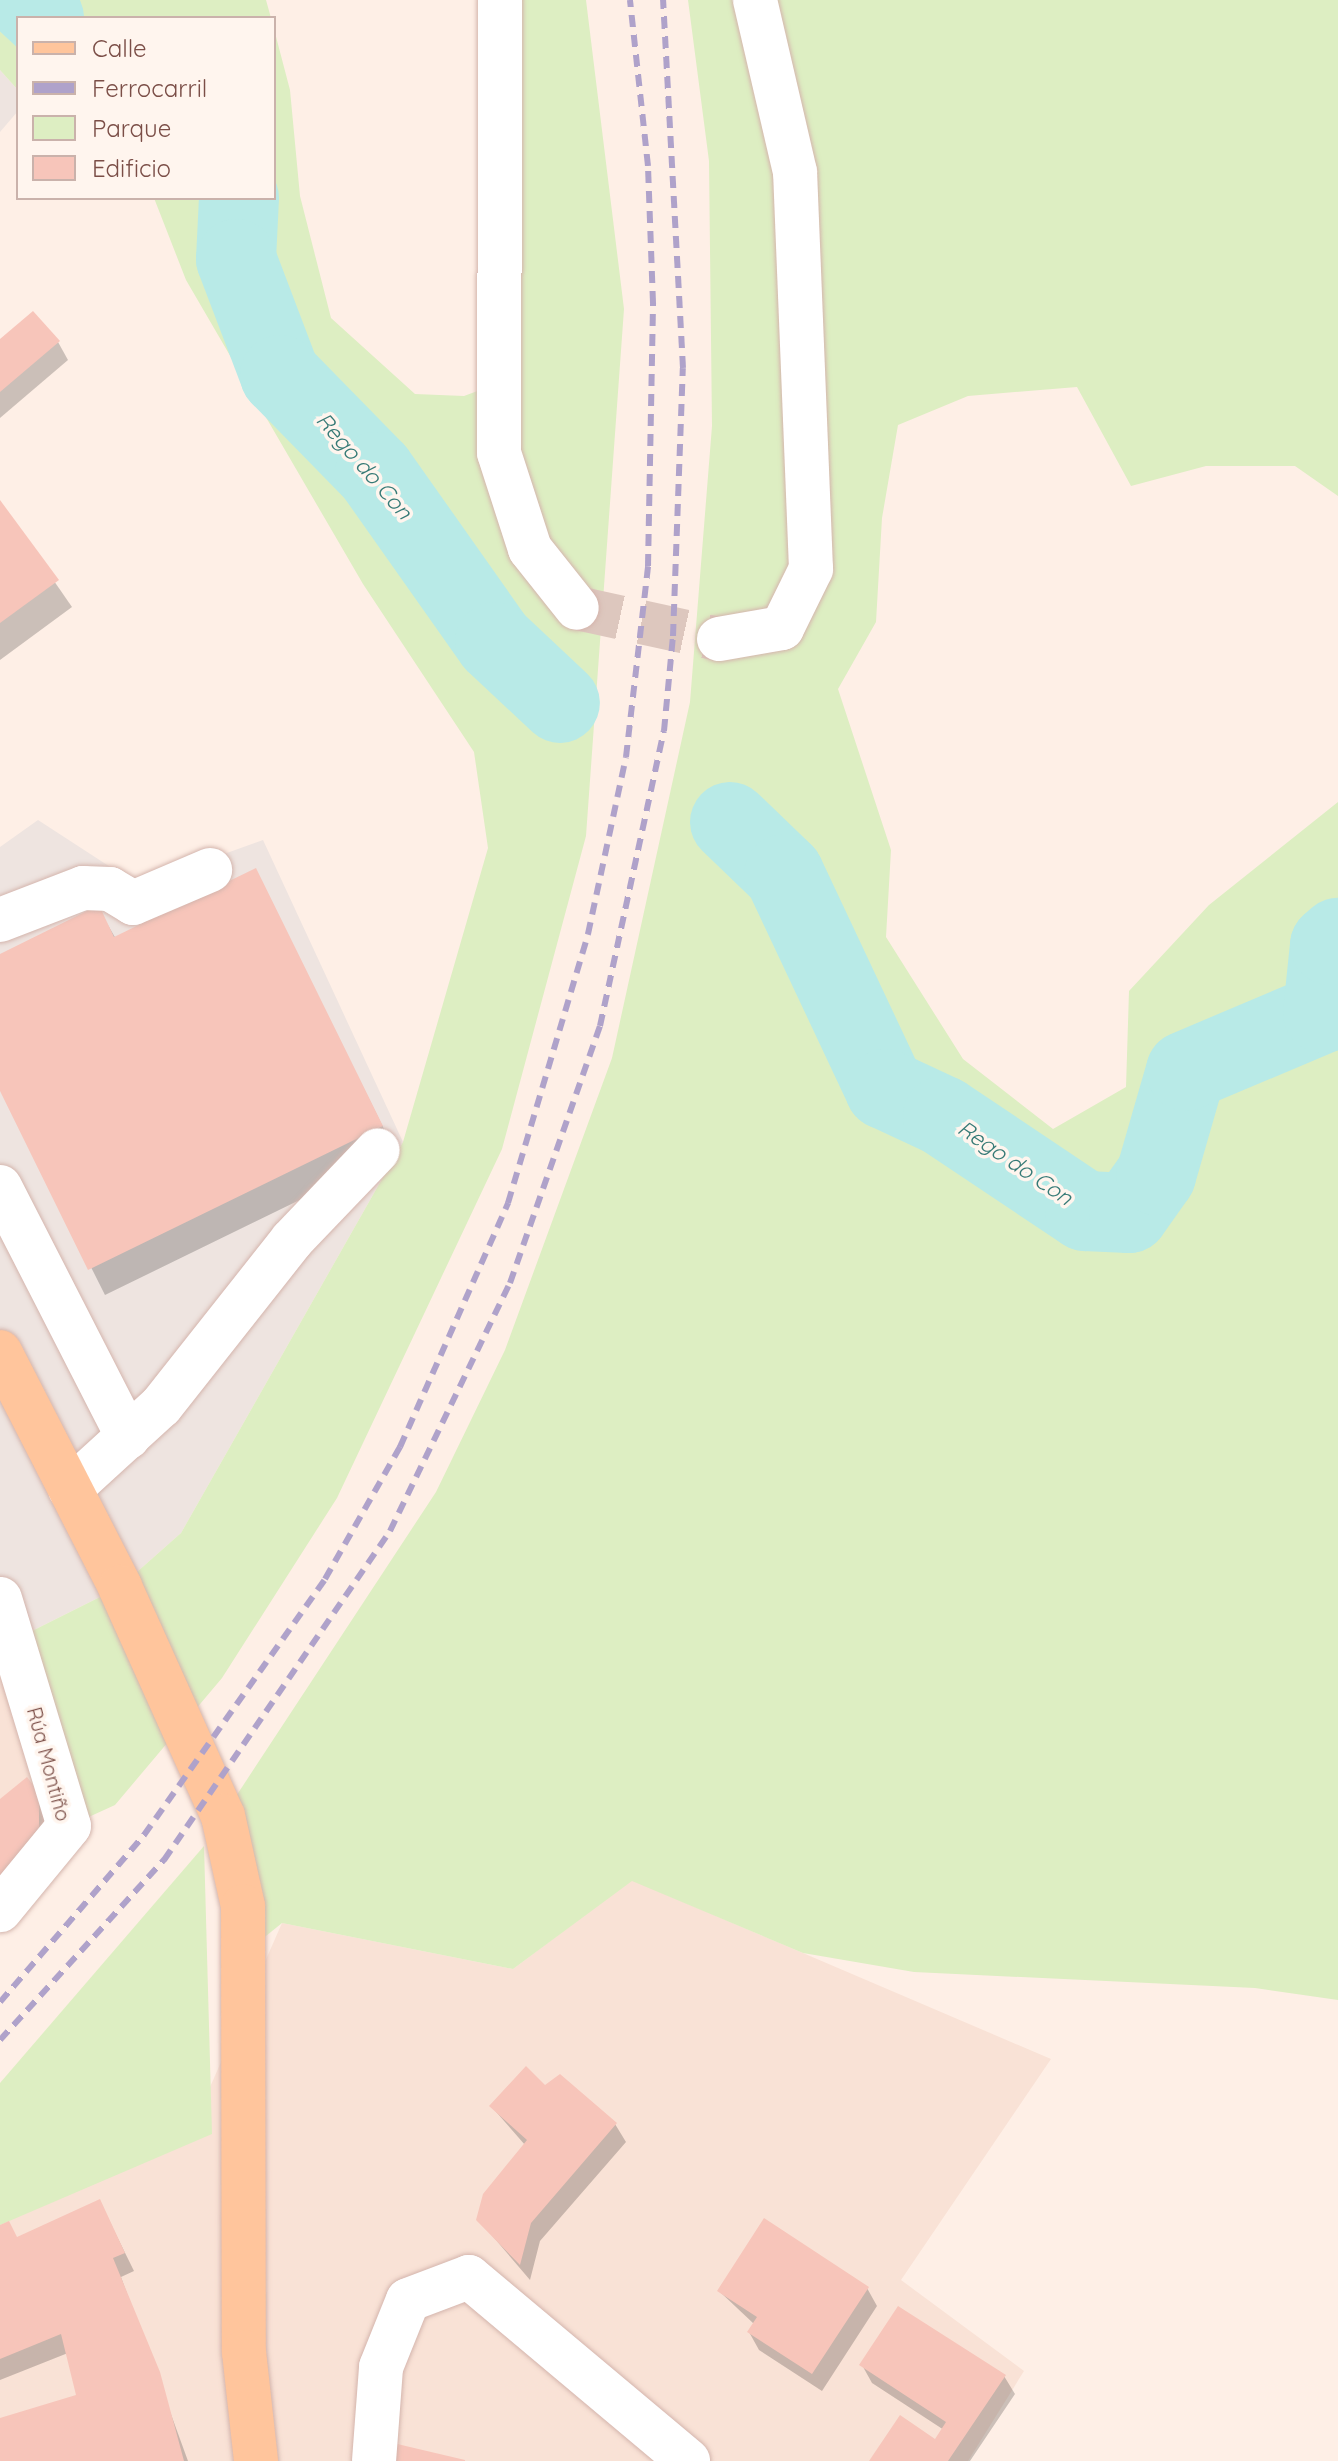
<!DOCTYPE html>
<html>
<head>
<meta charset="utf-8">
<style>
  body { margin:0 }
  #map { position:relative; width:1338px; height:2461px; overflow:hidden; background:#feefe6; font-family:Quicksand,sans-serif }
  div>[style] { position:absolute }
  .residential>* { inset:0; background:#f9e2d6 }
  .industrial>* { inset:0; background:#eee4e0 }
  .green>* { inset:0; background:#ddeec2 }
  .shadow>* { inset:0; background:#0003 }
  .river>* { height:80px; margin:-40px; padding:0 40px; transform-origin:40px; border-radius:40px; background:#b8eae7 }
  .building>* { inset:0; background:#f7c5ba }
  .minor-tunnel>* { height:44px; margin-top:-22px; transform-origin:0; background:repeating-linear-gradient(90deg,#ddc7be 0 44px,transparent 0 66px) }
  .roads { filter:drop-shadow(0 0 2px #d4b5ad) drop-shadow(0 0 2px #d4b5ad) }
  .minor>* { height:44px; margin:-22px; padding:0 22px; transform-origin:22px; border-radius:22px; background:#fff }
  .major>* { height:44px; margin:-22px; padding:0 22px; transform-origin:22px; border-radius:22px; background:#ffc59c }
  .rail>* { height:6px; margin-top:-3px; transform-origin:0; background:repeating-linear-gradient(90deg,#afa2ca 0 12px,transparent 0 20px) }
  span { translate:-50% -50%; white-space:nowrap; text-align:center; line-height:1.15; -webkit-text-stroke:7px #fff5ee; paint-order:stroke }
  .street-label { font-size:20px; color:#7b4e47 }
  .water-label { font-size:22px; color:#367a76; font-style:italic }
  .legend { position:absolute; left:16px; top:16px; width:260px; height:184px; box-sizing:border-box; background:#fff5ee; border:2px solid #cab2ab; margin:0; padding:10px 14px; list-style:none; font-size:24px; color:#7b4e47 }
  .legend li { display:flex; align-items:center; gap:16px; height:40px }
  .legend b { width:40px; border:2px solid #cab2ab }
</style>
</head>
<body>
<div id="map">
  <div class="residential">
    <i style="clip-path:polygon(0 1602px,69px 1826px,0 1899px)"></i>
    <i style="clip-path:polygon(632px 1880px,1051px 2059px,901px 2280px,1024px 2371px,968px 2461px,0 2461px,0 2223px,189px 2135px,282px 1923px,513px 1969px)"></i>
  </div>
  <div class="industrial">
    <i style="clip-path:polygon(0 70px,18px 90px,18px 111px,0 132px)"></i>
    <i style="clip-path:polygon(38px 820px,138px 885px,263px 840px,403px 1142px,181px 1533px,120px 1587px,14px 1640px,0 1602px,0 847px)"></i>
  </div>
  <div class="green">
    <i style="clip-path:polygon(0 0,266px 0,271px 18px,18px 18px,18px 90px,0 70px)"></i>
    <i style="clip-path:polygon(500px 0,586px 0,624px 309px,586px 836px,502px 1149px,337px 1498px,222px 1678px,115px 1805px,69px 1826px,14px 1640px,120px 1587px,181px 1533px,403px 1142px,488px 848px,474px 752px,363px 584px,186px 280px,154px 198px,274px 198px,274px 29px,290px 90px,300px 196px,331px 318px,415px 394px,464px 396px,499px 383px)"></i>
    <i style="clip-path:polygon(688px 0,1338px 0,1338px 496px,1295px 466px,1206px 466px,1131px 486px,1077px 387px,968px 396px,898px 425px,882px 518px,876px 622px,838px 689px,891px 850px,886px 937px,963px 1059px,1053px 1129px,1126px 1087px,1129px 991px,1209px 905px,1338px 802px,1338px 2000px,1255px 1988px,914px 1972px,803px 1953px,632px 1881px,513px 1969px,282px 1923px,244px 1954px,223px 1816px,436px 1492px,505px 1350px,612px 1058px,690px 702px,712px 426px,709px 161px)"></i>
    <i style="clip-path:polygon(204px 1846px,212px 2134px,0 2225px,0 2083px)"></i>
  </div>
  <div class="shadow">
    <i style="clip-path:polygon(0 342px,58px 342px,68px 360px,0 418px)"></i>
    <i style="clip-path:polygon(0 503px,72px 607px,0 660px)"></i>
    <i style="clip-path:polygon(255px 871px,396px 1153px,105px 1295px,0 1086px,0 956px,98px 908px,116px 939px)"></i>
    <i style="clip-path:polygon(26px 1780px,48px 1812px,48px 1852px,0 1801px)"></i>
    <i style="clip-path:polygon(491px 2106px,615px 2124px,626px 2142px,540px 2241px,530px 2280px,478px 2219px,525px 2145px)"></i>
    <i style="clip-path:polygon(100px 2202px,134px 2271px,121px 2277px,188px 2461px,0 2461px,0 2420px,78px 2396px,68px 2353px,0 2380px,0 2227px,17px 2239px)"></i>
    <i style="clip-path:polygon(867px 2288px,877px 2306px,822px 2391px,759px 2350px,749px 2332px,754px 2324px,719px 2291px)"></i>
    <i style="clip-path:polygon(862px 2365px,1004px 2376px,1015px 2394px,970px 2461px,871px 2461px,936px 2442px,944px 2430px,872px 2383px)"></i>
  </div>
  <div class="river">
    <i style="left:25px;top:0;width:26px;rotate:43deg"></i>
    <i style="left:239px;top:198px;width:61px;rotate:92.8deg"></i>
    <i style="left:236px;top:259px;width:124px;rotate:69.2deg"></i>
    <i style="left:280px;top:375px;width:136px;rotate:45.6deg"></i>
    <i style="left:375px;top:472px;width:208px;rotate:54.8deg"></i>
    <i style="left:495px;top:642px;width:89px;rotate:43.2deg"></i>
    <i style="left:730px;top:822px;width:75px;rotate:43.9deg"></i>
    <i style="left:784px;top:874px;width:238px;rotate:64.8deg"></i>
    <i style="left:885px;top:1089px;width:64px;rotate:25deg"></i>
    <i style="left:943px;top:1116px;width:171px;rotate:33.8deg"></i>
    <i style="left:1085px;top:1211px;width:44px;rotate:2.6deg"></i>
    <i style="left:1129px;top:1213px;width:47px;rotate:-54.6deg"></i>
    <i style="left:1156px;top:1175px;width:108px;rotate:-73.9deg"></i>
    <i style="left:1186px;top:1071px;width:149px;rotate:-22.9deg"></i>
    <i style="left:1323px;top:1013px;width:68px;rotate:-84.1deg"></i>
    <i style="left:1330px;top:945px;width:11px;rotate:-41deg"></i>
  </div>
  <div class="building">
    <i style="clip-path:polygon(33px 311px,60px 341px,0 392px,0 339px)"></i>
    <i style="clip-path:polygon(0 500px,59px 580px,0 623px)"></i>
    <i style="clip-path:polygon(256px 868px,383px 1126px,88px 1270px,0 1091px,0 954px,99px 905px,114px 937px)"></i>
    <i style="clip-path:polygon(27px 1777px,39px 1793px,39px 1834px,0 1878px,0 1799px)"></i>
    <i style="clip-path:polygon(526px 2066px,545px 2085px,560px 2074px,617px 2123px,531px 2223px,520px 2265px,476px 2220px,483px 2194px,527px 2140px,489px 2106px)"></i>
    <i style="clip-path:polygon(100px 2199px,125px 2253px,113px 2258px,160px 2372px,184px 2461px,0 2461px,0 2418px,76px 2395px,61px 2334px,0 2359px,0 2225px,9px 2221px,17px 2237px)"></i>
    <i style="clip-path:polygon(764px 2218px,869px 2287px,812px 2374px,747px 2332px,757px 2317px,717px 2291px)"></i>
    <i style="clip-path:polygon(898px 2306px,1006px 2375px,948px 2461px,869px 2461px,900px 2415px,935px 2439px,946px 2422px,859px 2365px)"></i>
    <i style="clip-path:polygon(393px 2443px,465px 2460px,465px 2461px,391px 2461px)"></i>
  </div>
  <div class="minor-tunnel">
    <i style="left:577px;top:608px;width:145px;rotate:12.3deg"></i>
  </div>
  <div class="roads">
    <div class="minor">
      <i style="left:500px;top:0;width:453px;rotate:90.1deg"></i>
      <i style="left:499px;top:453px;width:101px;rotate:72.1deg"></i>
      <i style="left:530px;top:549px;width:75px;rotate:51.5deg"></i>
      <i style="left:719px;top:639px;width:64px;rotate:-9.9deg"></i>
      <i style="left:782px;top:628px;width:66px;rotate:-63.8deg"></i>
      <i style="left:811px;top:569px;width:397px;rotate:-92.3deg"></i>
      <i style="left:795px;top:172px;width:177px;rotate:-103.1deg"></i>
      <i style="left:0;top:920px;width:89px;rotate:-21.1deg"></i>
      <i style="left:83px;top:888px;width:27px;rotate:2deg"></i>
      <i style="left:110px;top:889px;width:27px;rotate:31deg"></i>
      <i style="left:133px;top:903px;width:84px;rotate:-23.2deg"></i>
      <i style="left:0;top:1187px;width:281px;rotate:62.9deg"></i>
      <i style="left:70px;top:1489px;width:123px;rotate:-42.4deg"></i>
      <i style="left:161px;top:1406px;width:211px;rotate:-51.7deg"></i>
      <i style="left:292px;top:1240px;width:124px;rotate:-46.3deg"></i>
      <i style="left:0;top:1599px;width:237px;rotate:73.1deg"></i>
      <i style="left:69px;top:1826px;width:109px;rotate:129.4deg"></i>
      <i style="left:374px;top:2461px;width:94px;rotate:-85.7deg"></i>
      <i style="left:381px;top:2367px;width:72px;rotate:-68.1deg"></i>
      <i style="left:408px;top:2300px;width:65px;rotate:-20.7deg"></i>
      <i style="left:469px;top:2277px;width:286px;rotate:40deg"></i>
    </div>
    <div class="major">
      <i style="left:0;top:1352px;width:264px;rotate:62.9deg"></i>
      <i style="left:120px;top:1587px;width:251px;rotate:65.8deg"></i>
      <i style="left:223px;top:1816px;width:92px;rotate:77.5deg"></i>
      <i style="left:243px;top:1906px;width:446px;rotate:89.9deg"></i>
      <i style="left:244px;top:2352px;width:110px;rotate:83.7deg"></i>
    </div>
  </div>
  <div class="rail">
    <i style="left:0;top:2002px;width:221px;rotate:-49.2deg"></i>
    <i style="left:144px;top:1835px;width:314px;rotate:-54.7deg"></i>
    <i style="left:325px;top:1579px;width:152px;rotate:-60.4deg"></i>
    <i style="left:400px;top:1447px;width:267px;rotate:-66.1deg"></i>
    <i style="left:508px;top:1203px;width:281px;rotate:-73.4deg"></i>
    <i style="left:588px;top:934px;width:181px;rotate:-77.9deg"></i>
    <i style="left:626px;top:757px;width:192px;rotate:-83.4deg"></i>
    <i style="left:648px;top:566px;width:263px;rotate:-88.9deg"></i>
    <i style="left:653px;top:303px;width:137px;rotate:-92.1deg"></i>
    <i style="left:648px;top:166px;width:167px;rotate:-96.2deg"></i>
    <i style="left:0;top:2040px;width:244px;rotate:-47.7deg"></i>
    <i style="left:164px;top:1860px;width:399px;rotate:-55.5deg"></i>
    <i style="left:390px;top:1531px;width:276px;rotate:-64.2deg"></i>
    <i style="left:510px;top:1283px;width:272px;rotate:-70.7deg"></i>
    <i style="left:600px;top:1026px;width:302px;rotate:-77.8deg"></i>
    <i style="left:664px;top:731px;width:95px;rotate:-84.6deg"></i>
    <i style="left:673px;top:636px;width:268px;rotate:-87.9deg"></i>
    <i style="left:683px;top:368px;width:369px;rotate:-93.1deg"></i>
  </div>
  <div class="street-label">
    <span style="left:49px;top:1764px;rotate:75deg">Rúa Montiño</span>
  </div>
  <div class="water-label">
    <span style="left:364px;top:466px;rotate:49deg">Rego do Con</span>
    <span style="left:1015px;top:1163px;rotate:34deg">Rego do Con</span>
  </div>
  <ul class="legend">
  <li><b style="height:10px;background:#ffc59c"></b>Calle</li>
  <li><b style="height:10px;background:#afa2ca"></b>Ferrocarril</li>
  <li><b style="height:22px;background:#ddeec2"></b>Parque</li>
  <li><b style="height:22px;background:#f7c5ba"></b>Edificio</li>
  </ul>
</div>
</body>
</html>
